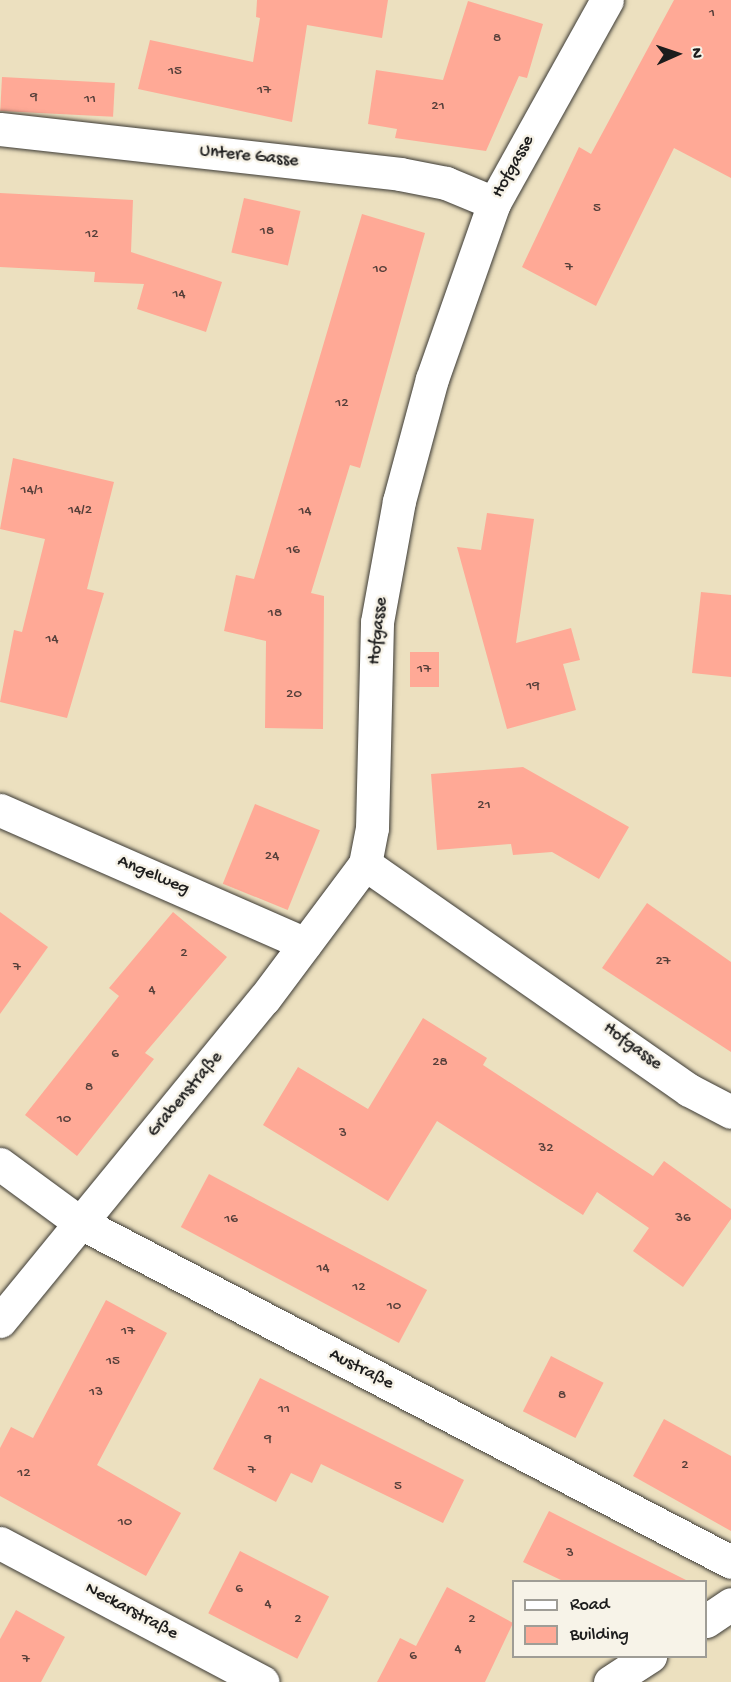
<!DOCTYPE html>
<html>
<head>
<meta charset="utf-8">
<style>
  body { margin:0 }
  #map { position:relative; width:731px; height:1682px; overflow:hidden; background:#ece0bf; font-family:"Gochi Hand",sans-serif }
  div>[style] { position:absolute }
  .building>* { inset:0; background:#ffa996; transform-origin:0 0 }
  .roads { filter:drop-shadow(0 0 2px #3b3934) drop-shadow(0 0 2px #3b3934) }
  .street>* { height:33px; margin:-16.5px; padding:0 16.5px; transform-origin:16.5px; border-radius:16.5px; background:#fff }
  span { translate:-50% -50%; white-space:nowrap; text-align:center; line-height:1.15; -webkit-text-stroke:5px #f7f3e8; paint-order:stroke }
  .number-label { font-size:15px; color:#553f3a }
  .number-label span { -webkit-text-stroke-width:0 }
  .street-label { font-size:18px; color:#1c1c1c }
  .legend { position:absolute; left:512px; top:1580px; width:195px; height:78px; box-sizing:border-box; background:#f7f3e8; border:2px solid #9f9d96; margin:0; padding:8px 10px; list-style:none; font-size:18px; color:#1c1c1c }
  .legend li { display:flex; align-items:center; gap:12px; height:30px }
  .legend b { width:30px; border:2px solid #9f9d96 }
  .north { position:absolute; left:647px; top:24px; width:60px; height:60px; -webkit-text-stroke:4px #f7f3e8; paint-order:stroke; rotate:87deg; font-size:16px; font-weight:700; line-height:24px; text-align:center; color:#1c1c1c }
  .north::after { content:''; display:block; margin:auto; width:21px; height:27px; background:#1c1c1c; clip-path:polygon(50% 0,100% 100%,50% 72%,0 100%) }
</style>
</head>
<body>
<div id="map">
  <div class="building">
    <i style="clip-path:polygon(257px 0,388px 0,382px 38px,307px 25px,292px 122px,138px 89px,150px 40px,253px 62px,260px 18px,256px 17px)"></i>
    <i style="clip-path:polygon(674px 0,731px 0,731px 178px,674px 148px,596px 306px,522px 267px,579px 147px,591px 154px)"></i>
    <i style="clip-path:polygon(468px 1px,543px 24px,527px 78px,519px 76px,486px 151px,395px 138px,397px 129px,368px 124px,376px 70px,443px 80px)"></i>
    <i style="left:2px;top:77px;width:113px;height:34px;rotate:3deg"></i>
    <i style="clip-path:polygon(0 193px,133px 200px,131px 252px,222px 282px,206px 332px,137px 309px,144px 284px,94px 282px,95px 272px,0 267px)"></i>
    <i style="left:244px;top:198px;width:58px;height:56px;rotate:13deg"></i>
    <i style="clip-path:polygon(362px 214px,425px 233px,360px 468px,350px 465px,311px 593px,324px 596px,323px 729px,265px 728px,266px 641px,224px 631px,236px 575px,254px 579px)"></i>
    <i style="clip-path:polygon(13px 458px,114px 482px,87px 589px,104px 593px,67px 718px,0 702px,14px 630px,22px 632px,45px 539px,0 529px)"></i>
    <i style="clip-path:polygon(487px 513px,534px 519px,516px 643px,571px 628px,580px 660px,563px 664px,576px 710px,507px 729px,457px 547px,481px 550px)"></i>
    <i style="clip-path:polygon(701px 592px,731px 595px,731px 677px,692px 673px)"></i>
    <i style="left:410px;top:652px;width:29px;height:35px"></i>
    <i style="clip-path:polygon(523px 767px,629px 827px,599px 879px,552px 852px,513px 855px,511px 844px,437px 850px,431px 774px)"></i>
    <i style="left:255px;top:804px;width:70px;height:86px;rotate:22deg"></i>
    <i style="clip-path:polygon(647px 903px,731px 962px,731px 1052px,602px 968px)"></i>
    <i style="clip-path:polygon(0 912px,48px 947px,0 1014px)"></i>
    <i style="clip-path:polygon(173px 912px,227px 957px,145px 1053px,154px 1059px,77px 1156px,25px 1115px,119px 996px,109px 988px)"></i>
    <i style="clip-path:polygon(423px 1018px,487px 1058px,483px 1065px,653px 1176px,664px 1161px,731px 1209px,731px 1219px,683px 1287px,633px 1251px,649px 1228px,597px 1192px,583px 1215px,437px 1121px,388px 1201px,263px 1125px,298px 1067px,368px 1109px)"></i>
    <i style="left:209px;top:1174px;width:247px;height:60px;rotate:28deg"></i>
    <i style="clip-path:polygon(106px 1300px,167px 1333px,97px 1465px,181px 1513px,146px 1576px,0 1496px,0 1448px,11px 1427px,33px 1438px)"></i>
    <i style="left:551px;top:1356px;width:59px;height:62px;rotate:27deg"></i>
    <i style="clip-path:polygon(260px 1378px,464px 1480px,443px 1523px,321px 1464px,312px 1483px,291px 1473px,276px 1502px,213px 1469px)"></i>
    <i style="clip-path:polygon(664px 1419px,731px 1456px,731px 1531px,633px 1476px)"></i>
    <i style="clip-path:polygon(549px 1511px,618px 1546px,688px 1581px,563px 1581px,523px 1562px)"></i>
    <i style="left:240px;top:1551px;width:100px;height:70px;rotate:27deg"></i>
    <i style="clip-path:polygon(447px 1587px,513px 1623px,485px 1682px,377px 1682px,400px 1638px,416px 1646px)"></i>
    <i style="clip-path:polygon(16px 1610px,65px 1637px,41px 1682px,0 1682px,0 1639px)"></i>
  </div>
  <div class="roads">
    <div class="street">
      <i style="left:0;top:129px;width:403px;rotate:6.4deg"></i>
      <i style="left:400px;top:174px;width:47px;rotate:11.1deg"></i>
      <i style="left:446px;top:183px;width:52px;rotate:22.6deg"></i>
      <i style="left:0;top:810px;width:333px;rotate:23.7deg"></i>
      <i style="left:365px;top:864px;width:395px;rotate:34.9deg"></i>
      <i style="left:689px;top:1090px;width:47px;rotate:27.6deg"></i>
      <i style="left:0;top:1164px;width:98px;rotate:36.3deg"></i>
      <i style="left:79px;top:1222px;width:735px;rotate:27.54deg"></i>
      <i style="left:0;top:1321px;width:416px;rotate:-50.7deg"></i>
      <i style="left:264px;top:999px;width:169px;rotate:-53.2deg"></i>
      <i style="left:365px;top:864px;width:37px;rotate:-79deg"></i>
      <i style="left:372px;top:828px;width:206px;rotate:-88.6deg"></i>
      <i style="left:377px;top:622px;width:123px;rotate:-79.7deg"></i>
      <i style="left:399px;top:501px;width:126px;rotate:-74.9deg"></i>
      <i style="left:432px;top:379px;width:187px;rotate:-70.6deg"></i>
      <i style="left:494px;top:203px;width:232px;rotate:-60.9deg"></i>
      <i style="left:0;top:1543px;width:297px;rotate:27.9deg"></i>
      <i style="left:706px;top:1621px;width:30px;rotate:-34deg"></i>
      <i style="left:610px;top:1682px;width:48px;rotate:-33deg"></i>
    </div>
  </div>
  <div class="number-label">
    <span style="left:712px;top:14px">1</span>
    <span style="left:497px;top:39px">8</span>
    <span style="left:175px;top:72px">15</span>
    <span style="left:264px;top:91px">17</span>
    <span style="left:34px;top:98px">9</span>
    <span style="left:90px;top:100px">11</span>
    <span style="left:438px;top:107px">21</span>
    <span style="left:597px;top:209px">5</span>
    <span style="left:267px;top:232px">18</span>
    <span style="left:92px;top:235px">12</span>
    <span style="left:569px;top:268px">7</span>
    <span style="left:380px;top:270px">10</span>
    <span style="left:179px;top:295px">14</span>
    <span style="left:342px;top:404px">12</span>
    <span style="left:32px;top:491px">14/1</span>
    <span style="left:80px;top:511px">14/2</span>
    <span style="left:305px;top:512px">14</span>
    <span style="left:293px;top:551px">16</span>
    <span style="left:275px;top:614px">18</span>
    <span style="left:52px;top:640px">14</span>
    <span style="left:424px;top:670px">17</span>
    <span style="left:533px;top:687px">19</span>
    <span style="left:294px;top:695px">20</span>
    <span style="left:484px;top:806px">21</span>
    <span style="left:272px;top:857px">24</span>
    <span style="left:184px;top:954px">2</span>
    <span style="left:663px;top:962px">27</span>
    <span style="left:17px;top:968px">7</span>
    <span style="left:152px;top:991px">4</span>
    <span style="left:115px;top:1055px">6</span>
    <span style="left:440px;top:1063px">28</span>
    <span style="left:89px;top:1088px">8</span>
    <span style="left:64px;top:1120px">10</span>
    <span style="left:343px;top:1134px">3</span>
    <span style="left:546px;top:1149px">32</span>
    <span style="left:683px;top:1219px">36</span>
    <span style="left:231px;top:1220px">16</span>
    <span style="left:323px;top:1269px">14</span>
    <span style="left:359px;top:1288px">12</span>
    <span style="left:394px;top:1307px">10</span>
    <span style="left:128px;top:1332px">17</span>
    <span style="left:113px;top:1362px">15</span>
    <span style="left:96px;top:1393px">13</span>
    <span style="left:562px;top:1396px">8</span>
    <span style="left:284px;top:1410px">11</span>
    <span style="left:268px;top:1440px">9</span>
    <span style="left:685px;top:1466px">2</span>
    <span style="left:252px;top:1471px">7</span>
    <span style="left:24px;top:1474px">12</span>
    <span style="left:398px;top:1487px">5</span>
    <span style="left:125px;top:1523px">10</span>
    <span style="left:570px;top:1554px">3</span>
    <span style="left:239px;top:1590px">6</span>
    <span style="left:268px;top:1605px">4</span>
    <span style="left:298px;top:1620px">2</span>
    <span style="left:472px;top:1620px">2</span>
    <span style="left:458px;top:1650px">4</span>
    <span style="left:413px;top:1657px">6</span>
    <span style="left:26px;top:1660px">7</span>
  </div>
  <div class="street-label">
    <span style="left:249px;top:157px;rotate:6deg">Untere Gasse</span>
    <span style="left:514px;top:167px;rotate:-61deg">Hofgasse</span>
    <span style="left:379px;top:631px;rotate:-84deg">Hofgasse</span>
    <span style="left:153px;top:876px;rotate:23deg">Angelweg</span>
    <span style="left:632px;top:1047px;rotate:36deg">Hofgasse</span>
    <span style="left:186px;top:1095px;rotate:-50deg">Grabenstraße</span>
    <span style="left:361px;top:1370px;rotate:27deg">Austraße</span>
    <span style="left:131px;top:1612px;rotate:28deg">Neckarstraße</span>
  </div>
  <ul class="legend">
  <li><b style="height:8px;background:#fff"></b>Road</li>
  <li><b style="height:16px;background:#ffa996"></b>Building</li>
  </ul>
  <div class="north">N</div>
</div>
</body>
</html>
